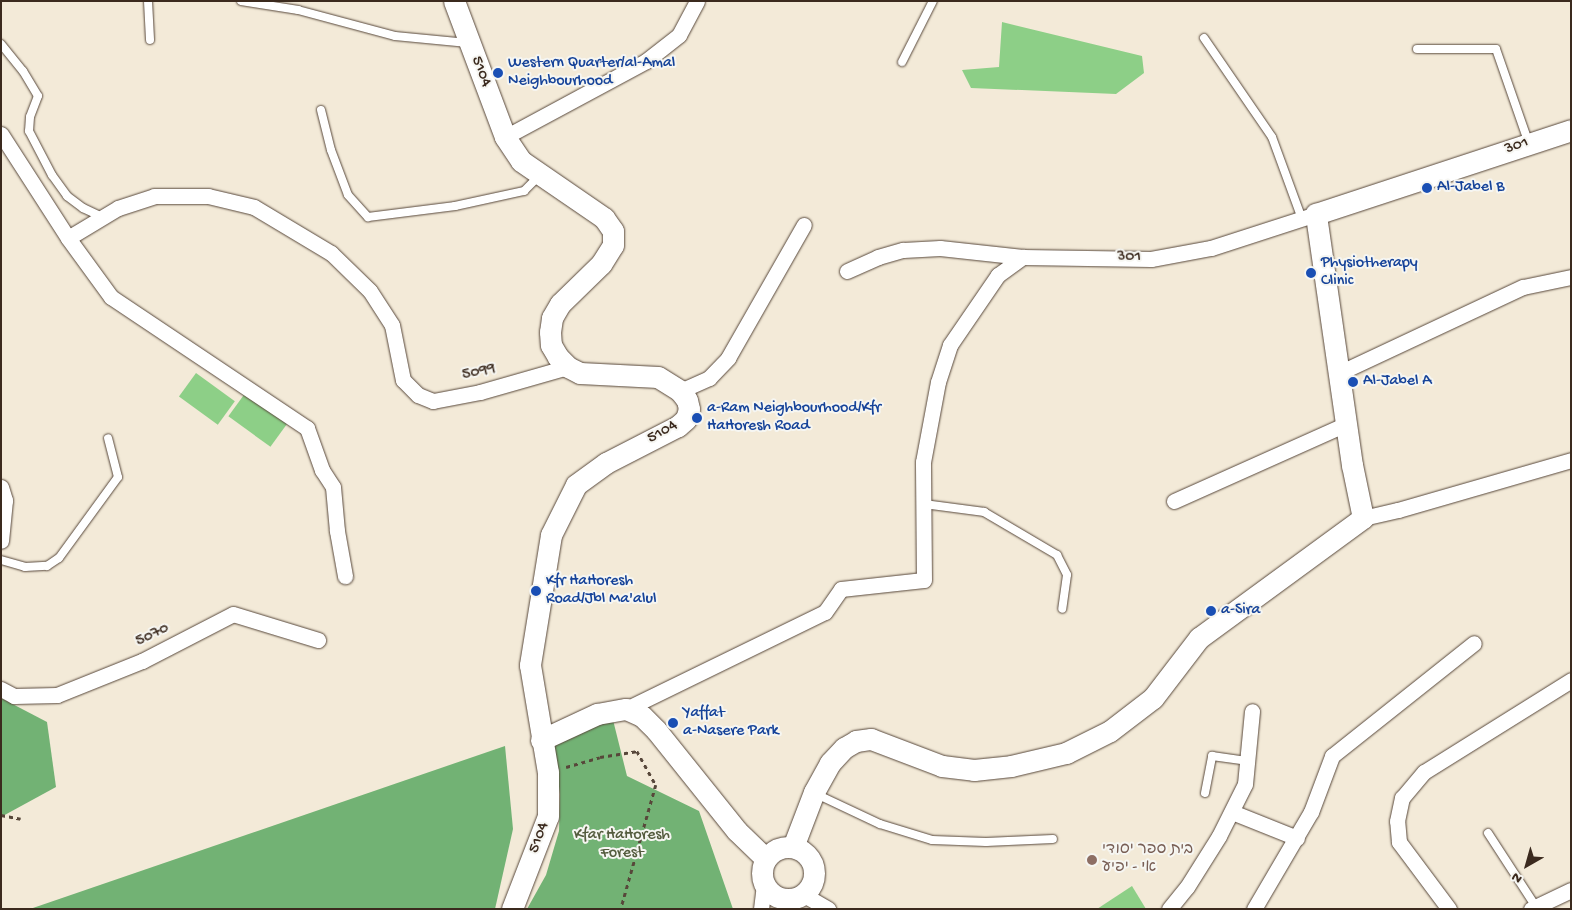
<!DOCTYPE html>
<html>
<head>
<meta charset="utf-8">
<style>
  body { margin:0 }
  #map { position:relative; width:1572px; height:910px; overflow:hidden; background:#f3ead8; font-family:"Gochi Hand","Playpen Sans Hebrew",sans-serif }
  div>[style] { position:absolute }
  .green>* { inset:0; background:#8dcf87; transform-origin:0 0 }
  .forest>* { inset:0; background:#72b274 }
  .path>* { height:2.5px; margin-top:-1.25px; transform-origin:0; background:repeating-linear-gradient(90deg,#57473a 0 4px,transparent 0 8px) }
  .roads { filter:drop-shadow(0 0 1px #57473a) drop-shadow(0 0 1px #57473a) }
  .lane>* { height:8px; margin:-4px; padding:0 4px; transform-origin:4px; border-radius:4px; background:#fff }
  .street>* { height:15px; margin:-7.5px; padding:0 7.5px; transform-origin:7.5px; border-radius:7.5px; background:#fff }
  .secondary>* { height:21px; margin:-10.5px; padding:0 10.5px; transform-origin:10.5px; border-radius:10.5px; background:#fff }
  .secondary>.ring { margin:-10.5px; padding:0; box-sizing:content-box; background:none; border:21px solid #fff; border-radius:50% }
  .dots>* { width:14px; height:14px; translate:-50% -50%; box-sizing:border-box; border:2px solid #f6f6f2; border-radius:50% }
  span { translate:-50% -50%; white-space:nowrap; text-align:center; line-height:1.15; -webkit-text-stroke:4px #f6f6f2; paint-order:stroke }
  .transit-label { font-size:16px; color:#164399 }
  .left { translate:0 -50%; text-align:left }
  .street-label { font-size:16px; color:#3b2a1e }
  .park-label { font-size:16px; color:#545c3e }
  .education-label { font-size:16px; color:#785e54 }
  .frame { position:absolute; inset:0; border:2px solid #3b2a1e; pointer-events:none }
  .north { position:absolute; left:1502px; top:840px; width:50px; height:50px; -webkit-text-stroke:4px #f6f6f2; paint-order:stroke; rotate:218deg; font-size:14px; font-weight:700; line-height:20px; text-align:center; color:#3b2a1e }
  .north::after { content:''; display:block; margin:auto; width:18px; height:22px; background:#3b2a1e; clip-path:polygon(50% 0,100% 100%,50% 72%,0 100%) }
</style>
</head>
<body>
<div id="map">
  <div class="green">
    <i style="clip-path:polygon(1002px 22px,1142px 56px,1144px 73px,1116px 94px,971px 88px,962px 70px,999px 67px)"></i>
    <i style="left:196px;top:373px;width:48px;height:29px;rotate:36deg"></i>
    <i style="left:246px;top:392px;width:52px;height:30px;rotate:36deg"></i>
    <i style="clip-path:polygon(1132px 886px,1146px 909px,1097px 909px)"></i>
  </div>
  <div class="forest">
    <i style="clip-path:polygon(1px 698px,47px 722px,56px 787px,1px 817px)"></i>
    <i style="clip-path:polygon(612px 716px,627px 776px,699px 811px,733px 909px,527px 909px,546px 875px,559px 831px,560px 794px,553px 742px)"></i>
    <i style="clip-path:polygon(505px 746px,513px 829px,495px 909px,30px 909px)"></i>
  </div>
  <div class="path">
    <i style="left:566px;top:767px;width:35px;rotate:-16deg"></i>
    <i style="left:600px;top:757px;width:37px;rotate:-9deg"></i>
    <i style="left:637px;top:751px;width:39px;rotate:61deg"></i>
    <i style="left:656px;top:785px;width:129px;rotate:105.8deg"></i>
    <i style="left:1px;top:815px;width:20px;rotate:11deg"></i>
  </div>
  <div class="roads">
    <div class="lane">
      <i style="left:148px;top:1px;width:39px;rotate:87deg"></i>
      <i style="left:241px;top:1px;width:58px;rotate:9deg"></i>
      <i style="left:298px;top:10px;width:100px;rotate:15deg"></i>
      <i style="left:395px;top:36px;width:73px;rotate:5.5deg"></i>
      <i style="left:1204px;top:38px;width:120px;rotate:55.5deg"></i>
      <i style="left:1272px;top:137px;width:87px;rotate:69.9deg"></i>
      <i style="left:1px;top:44px;width:35px;rotate:51deg"></i>
      <i style="left:23px;top:71px;width:29px;rotate:59deg"></i>
      <i style="left:38px;top:96px;width:22px;rotate:111deg"></i>
      <i style="left:30px;top:117px;width:14px;rotate:94deg"></i>
      <i style="left:29px;top:131px;width:50px;rotate:62.4deg"></i>
      <i style="left:52px;top:175px;width:26px;rotate:54deg"></i>
      <i style="left:67px;top:196px;width:20px;rotate:37deg"></i>
      <i style="left:83px;top:208px;width:21px;rotate:25deg"></i>
      <i style="left:1417px;top:49px;width:79px"></i>
      <i style="left:1496px;top:49px;width:97px;rotate:70.8deg"></i>
      <i style="left:902px;top:62px;width:68px;rotate:-63.1deg"></i>
      <i style="left:321px;top:110px;width:41px;rotate:76deg"></i>
      <i style="left:331px;top:150px;width:48px;rotate:69.3deg"></i>
      <i style="left:348px;top:195px;width:30px;rotate:48deg"></i>
      <i style="left:368px;top:217px;width:88px;rotate:-7.2deg"></i>
      <i style="left:455px;top:206px;width:71px;rotate:-12.3deg"></i>
      <i style="left:524px;top:191px;width:21px;rotate:-45deg"></i>
      <i style="left:924px;top:504px;width:61px;rotate:7.6deg"></i>
      <i style="left:984px;top:512px;width:85px;rotate:30.5deg"></i>
      <i style="left:1057px;top:555px;width:22px;rotate:63deg"></i>
      <i style="left:1067px;top:575px;width:34px;rotate:98deg"></i>
      <i style="left:1px;top:560px;width:25px;rotate:16deg"></i>
      <i style="left:25px;top:567px;width:22px;rotate:-3deg"></i>
      <i style="left:47px;top:566px;width:14px;rotate:-34deg"></i>
      <i style="left:59px;top:558px;width:100px;rotate:-53.9deg"></i>
      <i style="left:118px;top:477px;width:40px;rotate:-104.4deg"></i>
      <i style="left:814px;top:793px;width:73px;rotate:25.2deg"></i>
      <i style="left:880px;top:824px;width:54px;rotate:17.1deg"></i>
      <i style="left:932px;top:840px;width:54px;rotate:2.1deg"></i>
      <i style="left:986px;top:842px;width:67px;rotate:-2.6deg"></i>
      <i style="left:1205px;top:793px;width:38px;rotate:-79deg"></i>
      <i style="left:1212px;top:756px;width:35px;rotate:8deg"></i>
      <i style="left:1488px;top:833px;width:88px;rotate:57deg"></i>
    </div>
    <div class="street">
      <i style="left:1px;top:134px;width:124px;rotate:57.2deg"></i>
      <i style="left:68px;top:238px;width:73px;rotate:53.9deg"></i>
      <i style="left:111px;top:297px;width:236px;rotate:33.8deg"></i>
      <i style="left:307px;top:428px;width:45px;rotate:70.3deg"></i>
      <i style="left:322px;top:470px;width:20px;rotate:57deg"></i>
      <i style="left:333px;top:487px;width:44px;rotate:84.8deg"></i>
      <i style="left:337px;top:531px;width:46px;rotate:79.9deg"></i>
      <i style="left:505px;top:137px;width:160px;rotate:-28.3deg"></i>
      <i style="left:646px;top:61px;width:42px;rotate:-38.2deg"></i>
      <i style="left:679px;top:35px;width:38px;rotate:-62deg"></i>
      <i style="left:68px;top:238px;width:58px;rotate:-31deg"></i>
      <i style="left:118px;top:208px;width:38px;rotate:-18deg"></i>
      <i style="left:154px;top:196px;width:54px"></i>
      <i style="left:208px;top:196px;width:47px;rotate:13.4deg"></i>
      <i style="left:254px;top:207px;width:90px;rotate:30.9deg"></i>
      <i style="left:331px;top:253px;width:54px;rotate:44.3deg"></i>
      <i style="left:370px;top:291px;width:40px;rotate:57.1deg"></i>
      <i style="left:392px;top:325px;width:56px;rotate:78.7deg"></i>
      <i style="left:403px;top:380px;width:21px;rotate:45deg"></i>
      <i style="left:418px;top:395px;width:16px;rotate:22deg"></i>
      <i style="left:433px;top:401px;width:48px;rotate:-10.8deg"></i>
      <i style="left:480px;top:392px;width:91px;rotate:-15.9deg"></i>
      <i style="left:847px;top:271px;width:34px;rotate:-24deg"></i>
      <i style="left:878px;top:257px;width:26px;rotate:-16deg"></i>
      <i style="left:903px;top:250px;width:37px;rotate:-3deg"></i>
      <i style="left:940px;top:248px;width:83px;rotate:6.2deg"></i>
      <i style="left:1339px;top:373px;width:203px;rotate:-25.1deg"></i>
      <i style="left:1523px;top:287px;width:49px;rotate:-11.8deg"></i>
      <i style="left:680px;top:391px;width:32px;rotate:-24deg"></i>
      <i style="left:709px;top:378px;width:28px;rotate:-46deg"></i>
      <i style="left:728px;top:358px;width:153px;rotate:-60.3deg"></i>
      <i style="left:1px;top:487px;width:14px;rotate:73deg"></i>
      <i style="left:5px;top:500px;width:41px;rotate:95.6deg"></i>
      <i style="left:1174px;top:501px;width:188px;rotate:-24.1deg"></i>
      <i style="left:1363px;top:518px;width:36px;rotate:-13deg"></i>
      <i style="left:1398px;top:510px;width:180px;rotate:-16.1deg"></i>
      <i style="left:1px;top:689px;width:15px;rotate:28deg"></i>
      <i style="left:14px;top:696px;width:43px;rotate:-1.3deg"></i>
      <i style="left:57px;top:695px;width:92px;rotate:-21.8deg"></i>
      <i style="left:142px;top:661px;width:102px;rotate:-27.3deg"></i>
      <i style="left:233px;top:614px;width:89px;rotate:17deg"></i>
      <i style="left:626px;top:709px;width:221px;rotate:-26deg"></i>
      <i style="left:825px;top:612px;width:28px;rotate:-55deg"></i>
      <i style="left:841px;top:589px;width:83px;rotate:-6.2deg"></i>
      <i style="left:924px;top:580px;width:118px;rotate:-90.5deg"></i>
      <i style="left:923px;top:462px;width:81px;rotate:-79.4deg"></i>
      <i style="left:938px;top:382px;width:39px;rotate:-72deg"></i>
      <i style="left:950px;top:345px;width:85px;rotate:-55.6deg"></i>
      <i style="left:998px;top:275px;width:31px;rotate:-36deg"></i>
      <i style="left:1023px;top:257px;width:128px;rotate:0.9deg"></i>
      <i style="left:1151px;top:259px;width:61px;rotate:-10.4deg"></i>
      <i style="left:1211px;top:248px;width:110px;rotate:-17.9deg"></i>
      <i style="left:1232px;top:812px;width:70px;rotate:21.8deg"></i>
      <i style="left:804px;top:895px;width:28px;rotate:30deg"></i>
      <i style="left:761px;top:909px;width:25px;rotate:-83deg"></i>
      <i style="left:787px;top:909px;width:11px;rotate:-56deg"></i>
      <i style="left:1169px;top:909px;width:28px;rotate:-51deg"></i>
      <i style="left:1187px;top:887px;width:60px;rotate:-57.9deg"></i>
      <i style="left:1219px;top:836px;width:58px;rotate:-63.4deg"></i>
      <i style="left:1245px;top:784px;width:73px;rotate:-84.5deg"></i>
      <i style="left:1254px;top:909px;width:113px;rotate:-59.6deg"></i>
      <i style="left:1311px;top:812px;width:60px;rotate:-69.4deg"></i>
      <i style="left:1332px;top:756px;width:181px;rotate:-38.5deg"></i>
      <i style="left:1449px;top:909px;width:84px;rotate:-126.7deg"></i>
      <i style="left:1399px;top:842px;width:21px;rotate:-95deg"></i>
      <i style="left:1397px;top:821px;width:24px;rotate:-78deg"></i>
      <i style="left:1402px;top:798px;width:34px;rotate:-50deg"></i>
      <i style="left:1424px;top:772px;width:173px;rotate:-32deg"></i>
      <i style="left:1531px;top:909px;width:44px;rotate:-25.4deg"></i>
    </div>
    <div class="secondary">
      <i style="left:454px;top:1px;width:145px;rotate:69.4deg"></i>
      <i style="left:505px;top:137px;width:29px;rotate:56deg"></i>
      <i style="left:521px;top:161px;width:101px;rotate:34.5deg"></i>
      <i style="left:604px;top:218px;width:16px;rotate:55deg"></i>
      <i style="left:613px;top:231px;width:14px;rotate:90deg"></i>
      <i style="left:613px;top:245px;width:22px;rotate:122deg"></i>
      <i style="left:601px;top:264px;width:57px;rotate:135.7deg"></i>
      <i style="left:560px;top:304px;width:16px;rotate:120deg"></i>
      <i style="left:552px;top:318px;width:14px;rotate:98deg"></i>
      <i style="left:550px;top:332px;width:13px;rotate:86deg"></i>
      <i style="left:551px;top:345px;width:14px;rotate:60deg"></i>
      <i style="left:558px;top:357px;width:14px;rotate:45deg"></i>
      <i style="left:568px;top:367px;width:13px;rotate:27deg"></i>
      <i style="left:580px;top:373px;width:78px;rotate:2.9deg"></i>
      <i style="left:658px;top:377px;width:26px;rotate:32deg"></i>
      <i style="left:680px;top:391px;width:11px;rotate:52deg"></i>
      <i style="left:687px;top:400px;width:9px;rotate:77deg"></i>
      <i style="left:689px;top:409px;width:10px;rotate:107deg"></i>
      <i style="left:686px;top:419px;width:11px;rotate:139deg"></i>
      <i style="left:678px;top:426px;width:81px;rotate:152.8deg"></i>
      <i style="left:606px;top:463px;width:37px;rotate:144deg"></i>
      <i style="left:576px;top:485px;width:56px;rotate:116.6deg"></i>
      <i style="left:551px;top:535px;width:132px;rotate:99.2deg"></i>
      <i style="left:530px;top:665px;width:109px;rotate:80.5deg"></i>
      <i style="left:548px;top:772px;width:44px;rotate:90deg"></i>
      <i style="left:548px;top:816px;width:100px;rotate:111.2deg"></i>
      <i style="left:541px;top:740px;width:62px;rotate:-24.9deg"></i>
      <i style="left:597px;top:714px;width:29px;rotate:-10deg"></i>
      <i style="left:626px;top:709px;width:17px;rotate:24deg"></i>
      <i style="left:642px;top:716px;width:20px;rotate:45deg"></i>
      <i style="left:656px;top:730px;width:129px;rotate:51.3deg"></i>
      <i style="left:737px;top:831px;width:40px;rotate:44deg"></i>
      <i class="ring" style="left:762px;top:847px;width:31px;height:31px"></i>
      <i style="left:793px;top:847px;width:59px;rotate:-69.1deg"></i>
      <i style="left:814px;top:792px;width:33px;rotate:-61deg"></i>
      <i style="left:830px;top:763px;width:21px;rotate:-47deg"></i>
      <i style="left:844px;top:748px;width:14px;rotate:-30deg"></i>
      <i style="left:856px;top:741px;width:15px;rotate:-8deg"></i>
      <i style="left:871px;top:739px;width:76px;rotate:20.8deg"></i>
      <i style="left:942px;top:766px;width:32px;rotate:7deg"></i>
      <i style="left:974px;top:770px;width:37px;rotate:-6deg"></i>
      <i style="left:1011px;top:766px;width:57px;rotate:-13.3deg"></i>
      <i style="left:1066px;top:753px;width:49px;rotate:-26.6deg"></i>
      <i style="left:1110px;top:731px;width:54px;rotate:-37.5deg"></i>
      <i style="left:1153px;top:698px;width:76px;rotate:-52.5deg"></i>
      <i style="left:1199px;top:638px;width:203px;rotate:-36.2deg"></i>
      <i style="left:1363px;top:518px;width:54px;rotate:-101.7deg"></i>
      <i style="left:1352px;top:465px;width:254px;rotate:-98.2deg"></i>
      <i style="left:1316px;top:214px;width:268px;rotate:-18.2deg"></i>
    </div>
  </div>
  <div class="dots">
    <i style="left:498px;top:73px;background:#1a4fb4"></i>
    <i style="left:1427px;top:188px;background:#1a4fb4"></i>
    <i style="left:1311px;top:273px;background:#1a4fb4"></i>
    <i style="left:1353px;top:382px;background:#1a4fb4"></i>
    <i style="left:697px;top:418px;background:#1a4fb4"></i>
    <i style="left:536px;top:591px;background:#1a4fb4"></i>
    <i style="left:1211px;top:611px;background:#1a4fb4"></i>
    <i style="left:673px;top:723px;background:#1a4fb4"></i>
    <i style="left:1092px;top:860px;background:#8d6e63"></i>
  </div>
  <div class="transit-label">
    <span class="left" style="left:508px;top:73px">Western Quarter/al-Amal<br>Neighbourhood</span>
    <span class="left" style="left:1437px;top:188px">Al-Jabel B</span>
    <span class="left" style="left:1321px;top:273px">Physiotherapy<br>Clinic</span>
    <span class="left" style="left:1363px;top:382px">Al-Jabel A</span>
    <span class="left" style="left:707px;top:418px">a-Ram Neighbourhood/Kfr<br>HaHoresh Road</span>
    <span class="left" style="left:546px;top:591px">Kfr HaHoresh<br>Road/Jbl Ma'alul</span>
    <span class="left" style="left:1221px;top:611px">a-Sira</span>
    <span class="left" style="left:683px;top:723px">Yaffat<br>a-Nasere Park</span>
  </div>
  <div class="street-label">
    <span style="left:480px;top:72px;rotate:69deg">5104</span>
    <span style="left:1517px;top:147px;rotate:-18deg">301</span>
    <span style="left:1129px;top:258px;rotate:1deg">301</span>
    <span style="left:479px;top:373px;rotate:-13deg">5099</span>
    <span style="left:663px;top:433px;rotate:-29deg">5104</span>
    <span style="left:153px;top:636px;rotate:-26deg">5070</span>
    <span style="left:540px;top:838px;rotate:-70deg">5104</span>
  </div>
  <div class="park-label">
    <span style="left:622px;top:845px">Kfar HaHoresh<br>Forest</span>
  </div>
  <div class="education-label">
    <span class="left" style="left:1102px;top:860px">בית ספר יסודי<br>א' - יפיע</span>
  </div>
  <div class="frame"></div>
  <div class="north">N</div>
</div>
</body>
</html>
